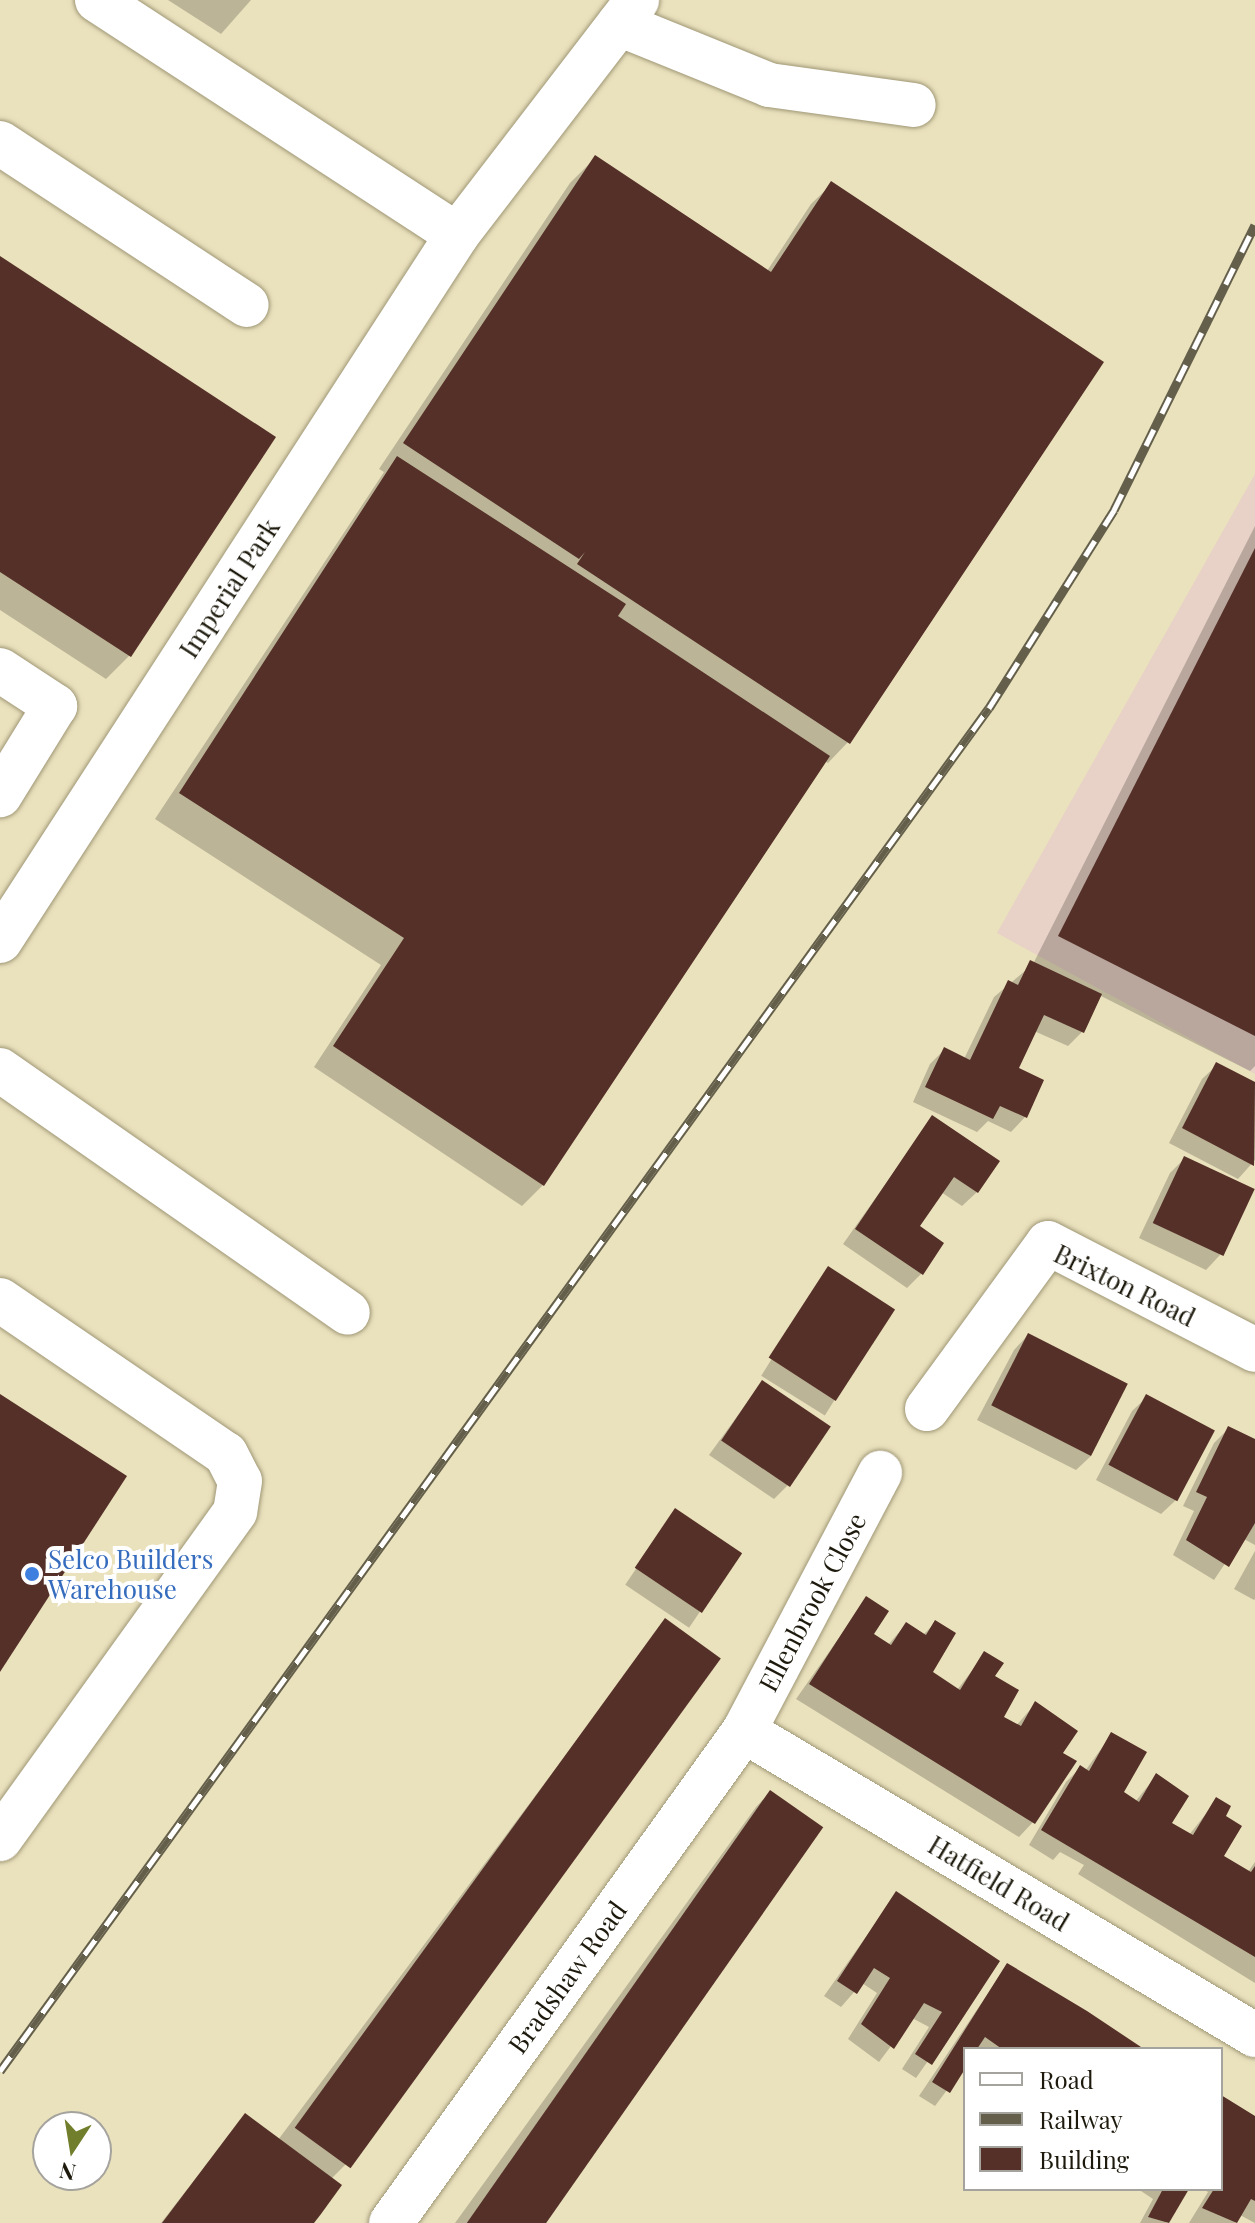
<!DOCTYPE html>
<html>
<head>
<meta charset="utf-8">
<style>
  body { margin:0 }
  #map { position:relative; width:1255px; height:2223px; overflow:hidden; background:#eae1bd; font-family:"Playfair Display",serif }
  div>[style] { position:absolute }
  .commercial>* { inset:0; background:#e8d1c6 }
  .shadow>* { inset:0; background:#0003; transform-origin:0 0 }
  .building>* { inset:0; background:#553028; transform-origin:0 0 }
  .roads { filter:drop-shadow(0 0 2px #9f9776) drop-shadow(0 0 2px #9f9776) }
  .minor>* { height:44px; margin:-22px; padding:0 22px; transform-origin:22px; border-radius:22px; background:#fff }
  .rail>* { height:9px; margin-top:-4.5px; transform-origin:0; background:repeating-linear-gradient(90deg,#fff 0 18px,#645f4a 0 36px); box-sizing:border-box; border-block:2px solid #645f4a }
  .dots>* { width:22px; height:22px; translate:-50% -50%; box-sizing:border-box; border:4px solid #fff; border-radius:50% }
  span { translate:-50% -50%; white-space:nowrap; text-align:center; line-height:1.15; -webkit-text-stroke:8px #fff; paint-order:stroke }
  .street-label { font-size:26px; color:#1d1a0d }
  .shop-label { font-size:26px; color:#366cbe }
  .left { translate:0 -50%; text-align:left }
  .legend { position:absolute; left:963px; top:2047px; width:260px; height:144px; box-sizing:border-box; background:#fff; border:2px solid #a5a39e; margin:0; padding:10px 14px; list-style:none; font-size:24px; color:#1d1a0d }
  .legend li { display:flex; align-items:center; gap:16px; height:40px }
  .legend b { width:40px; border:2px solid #a5a39e }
  .north { position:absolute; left:32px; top:2111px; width:80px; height:80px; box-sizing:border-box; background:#fff; border:2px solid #a5a39e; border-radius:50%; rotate:192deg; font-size:22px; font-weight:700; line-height:32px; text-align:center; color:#1d1a0d }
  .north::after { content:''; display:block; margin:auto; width:28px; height:36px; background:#717f2d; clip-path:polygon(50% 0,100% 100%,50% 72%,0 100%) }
</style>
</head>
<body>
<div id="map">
  <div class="commercial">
    <i style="clip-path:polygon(1255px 474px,1255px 1074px,997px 933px)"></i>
  </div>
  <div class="shadow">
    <i style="clip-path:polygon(168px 0,251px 0,221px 34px)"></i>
    <i style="clip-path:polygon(596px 157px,767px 271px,811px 204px,832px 184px,848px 742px,828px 763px,824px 761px,543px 1185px,522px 1206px,314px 1067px,381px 965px,155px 819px,384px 472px,379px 469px,570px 183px)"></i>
    <i style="clip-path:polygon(0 259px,132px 653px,106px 679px,0 610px)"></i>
    <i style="clip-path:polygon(1255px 526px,1255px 1066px,1250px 1071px,1099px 995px,1082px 1032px,1068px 1046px,1034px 1031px,1016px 1069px,1042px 1081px,1025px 1117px,1011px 1132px,988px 1121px,977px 1132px,913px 1102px,930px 1064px,944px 1050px,964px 1059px,994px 997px,1033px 964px)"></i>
    <i style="clip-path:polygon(1217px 1065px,1255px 1085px,1255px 1160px,1238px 1179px,1169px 1143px,1202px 1079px)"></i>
    <i style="clip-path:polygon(933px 1117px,977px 1192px,962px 1206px,941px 1192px,917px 1227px,922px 1273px,907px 1288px,843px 1244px)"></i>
    <i style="clip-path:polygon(1185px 1158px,1220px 1255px,1206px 1270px,1139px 1238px,1170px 1173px)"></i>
    <i style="left:828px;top:1269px;width:75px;height:126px;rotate:32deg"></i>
    <i style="clip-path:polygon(1028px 1335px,1091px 1456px,1076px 1470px,977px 1420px,1014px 1350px)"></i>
    <i style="clip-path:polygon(762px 1382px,788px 1485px,774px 1499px,709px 1455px)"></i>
    <i style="clip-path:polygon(1147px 1397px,1176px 1500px,1161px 1514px,1096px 1480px,1132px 1411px)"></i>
    <i style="clip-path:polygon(1228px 1429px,1255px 1442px,1255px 1545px,1242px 1538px,1214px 1580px,1173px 1555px,1194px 1511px,1183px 1506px,1214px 1443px)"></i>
    <i style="left:675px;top:1511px;width:77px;height:89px;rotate:34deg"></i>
    <i style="clip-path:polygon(1255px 1551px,1255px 1599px,1254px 1600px,1234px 1589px)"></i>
    <i style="clip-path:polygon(867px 1598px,871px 1634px,888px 1645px,906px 1624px,923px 1635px,935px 1623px,930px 1673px,957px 1690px,985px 1654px,1001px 1717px,1016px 1726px,1035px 1704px,1061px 1753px,1033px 1822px,1019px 1837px,796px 1699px)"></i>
    <i style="clip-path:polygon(666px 1621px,346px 2164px,331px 2179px,311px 2223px,161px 2223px,245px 2115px,278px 2140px)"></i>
    <i style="clip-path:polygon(1112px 1734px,1121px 1793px,1135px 1802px,1156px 1776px,1169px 1823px,1189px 1835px,1217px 1800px,1223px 1816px,1222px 1857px,1248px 1872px,1255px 1862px,1255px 1983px,1078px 1874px,1084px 1865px,1060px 1852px,1053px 1860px,1029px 1845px,1066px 1782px,1080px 1768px,1085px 1771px)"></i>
    <i style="clip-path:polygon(770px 1792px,535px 2223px,455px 2223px,756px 1807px)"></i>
    <i style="clip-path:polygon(897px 1893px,998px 1961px,916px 2078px,902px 2069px,929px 2027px,912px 2018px,879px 2062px,848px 2039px,877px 1993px,862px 1983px,841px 2007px,824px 1996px)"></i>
    <i style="clip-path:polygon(1007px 1965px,1141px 2049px,965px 2049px,965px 2066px,935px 2106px,919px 2096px)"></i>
    <i style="clip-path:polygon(1221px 2098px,1255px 2119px,1255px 2223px,1240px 2215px,1235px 2223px,1189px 2223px,1208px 2192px,1203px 2189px,1221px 2189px)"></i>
    <i style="clip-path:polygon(1138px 2189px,1187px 2189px,1166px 2223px,1140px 2223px,1153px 2199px)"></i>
  </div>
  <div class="building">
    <i style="clip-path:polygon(595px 155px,771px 272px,831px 181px,1104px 362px,850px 744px,577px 564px,585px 552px,579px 559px,403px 443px)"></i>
    <i style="clip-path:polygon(0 256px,276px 437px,131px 657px,0 572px)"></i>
    <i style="clip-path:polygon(397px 456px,626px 604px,618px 616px,830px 756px,544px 1186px,333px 1046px,404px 938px,179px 793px)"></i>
    <i style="clip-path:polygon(1255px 548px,1255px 1036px,1058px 936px)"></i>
    <i style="clip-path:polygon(1030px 960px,1102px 994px,1084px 1033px,1044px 1015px,1019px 1068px,1044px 1080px,1027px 1118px,1000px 1106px,993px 1119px,925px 1087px,944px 1047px,970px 1060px,1008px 980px,1018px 985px)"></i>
    <i style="clip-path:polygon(1216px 1062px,1255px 1082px,1254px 1166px,1182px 1128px)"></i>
    <i style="clip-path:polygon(932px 1115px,1000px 1161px,978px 1193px,954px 1177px,920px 1226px,944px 1243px,923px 1275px,855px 1229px)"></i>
    <i style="left:1184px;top:1156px;width:78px;height:74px;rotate:25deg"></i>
    <i style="left:828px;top:1266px;width:80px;height:109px;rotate:33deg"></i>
    <i style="left:1028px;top:1333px;width:112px;height:81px;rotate:27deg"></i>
    <i style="left:762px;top:1380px;width:83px;height:73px;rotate:34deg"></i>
    <i style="clip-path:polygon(0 1394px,127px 1476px,0 1672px)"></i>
    <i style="left:1146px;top:1394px;width:78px;height:80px;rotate:28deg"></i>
    <i style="clip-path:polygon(1228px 1426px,1255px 1439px,1255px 1523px,1229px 1567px,1186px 1540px,1207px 1497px,1196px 1492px)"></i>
    <i style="left:675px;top:1508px;width:81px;height:72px;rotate:34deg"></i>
    <i style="clip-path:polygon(866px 1596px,889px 1611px,874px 1634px,891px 1645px,906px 1622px,926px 1635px,935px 1620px,956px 1633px,933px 1672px,960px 1690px,984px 1651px,1004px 1663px,995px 1676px,1019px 1690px,1004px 1717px,1021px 1726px,1035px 1701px,1078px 1731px,1063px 1753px,1077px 1761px,1035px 1824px,809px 1684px)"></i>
    <i style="left:665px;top:1618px;width:69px;height:630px;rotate:36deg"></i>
    <i style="clip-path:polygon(1111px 1732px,1147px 1752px,1124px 1792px,1139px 1802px,1156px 1773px,1189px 1796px,1172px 1823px,1193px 1835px,1216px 1797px,1231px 1806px,1226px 1816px,1242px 1826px,1224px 1856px,1251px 1872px,1255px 1866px,1255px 1957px,1041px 1830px,1080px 1765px,1089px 1771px)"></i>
    <i style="left:770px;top:1790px;width:65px;height:534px;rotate:35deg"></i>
    <i style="clip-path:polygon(896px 1891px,1000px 1961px,932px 2065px,915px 2054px,942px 2012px,924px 2003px,894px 2049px,861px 2024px,890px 1978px,874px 1968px,857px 1994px,837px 1981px)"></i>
    <i style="clip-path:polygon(1007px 1963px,1087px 2011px,1144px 2049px,1002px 2049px,985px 2037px,977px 2049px,965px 2049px,965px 2069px,950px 2093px,932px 2082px)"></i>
    <i style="clip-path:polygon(1221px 2095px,1255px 2116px,1255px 2201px,1251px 2199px,1237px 2223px,1202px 2208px,1214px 2189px,1221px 2189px)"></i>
    <i style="clip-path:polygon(245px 2113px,342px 2185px,321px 2214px,314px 2223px,162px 2223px)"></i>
    <i style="clip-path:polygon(1163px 2189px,1189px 2189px,1169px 2223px,1148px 2217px)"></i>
  </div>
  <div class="roads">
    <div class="minor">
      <i style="left:97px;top:0;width:430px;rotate:33.1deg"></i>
      <i style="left:619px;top:24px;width:162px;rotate:22.1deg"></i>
      <i style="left:769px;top:85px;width:146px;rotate:7.9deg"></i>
      <i style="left:0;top:143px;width:295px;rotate:33.3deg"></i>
      <i style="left:0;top:670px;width:66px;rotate:33.2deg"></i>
      <i style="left:55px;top:706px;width:105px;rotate:121.7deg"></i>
      <i style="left:0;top:941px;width:841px;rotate:-57.08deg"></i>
      <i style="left:457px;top:235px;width:296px;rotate:-52.5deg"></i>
      <i style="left:0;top:1070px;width:424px;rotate:34.9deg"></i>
      <i style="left:0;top:1300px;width:273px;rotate:34.3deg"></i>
      <i style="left:226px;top:1454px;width:30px;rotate:63deg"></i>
      <i style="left:240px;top:1481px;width:31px;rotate:99deg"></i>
      <i style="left:235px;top:1512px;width:403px;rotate:125.7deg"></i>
      <i style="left:927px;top:1409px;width:205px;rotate:-53.9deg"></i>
      <i style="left:1048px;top:1243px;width:233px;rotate:27.3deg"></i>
      <i style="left:744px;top:1731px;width:595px;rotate:30.75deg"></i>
      <i style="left:391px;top:2223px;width:606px;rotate:-54.34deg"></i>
      <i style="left:744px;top:1731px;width:292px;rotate:-62.2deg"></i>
    </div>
  </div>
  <div class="rail">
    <i style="left:0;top:2071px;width:1684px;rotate:-54.04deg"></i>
    <i style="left:989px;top:708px;width:234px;rotate:-57.7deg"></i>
    <i style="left:1114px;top:510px;width:318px;rotate:-63.7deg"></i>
  </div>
  <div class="dots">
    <i style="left:32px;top:1574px;background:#3f7fe0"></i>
  </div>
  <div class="street-label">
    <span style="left:229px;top:588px;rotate:-57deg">Imperial Park</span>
    <span style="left:1125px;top:1285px;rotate:26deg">Brixton Road</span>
    <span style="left:812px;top:1602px;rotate:-62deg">Ellenbrook Close</span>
    <span style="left:999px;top:1883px;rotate:31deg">Hatfield Road</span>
    <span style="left:567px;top:1977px;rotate:-54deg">Bradshaw Road</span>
  </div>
  <div class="shop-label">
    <span class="left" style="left:48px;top:1574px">Selco Builders<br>Warehouse</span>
  </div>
  <ul class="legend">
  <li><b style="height:10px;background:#fff"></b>Road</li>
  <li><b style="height:10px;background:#645f4a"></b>Railway</li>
  <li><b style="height:22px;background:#553028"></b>Building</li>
  </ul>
  <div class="north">N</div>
</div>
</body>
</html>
